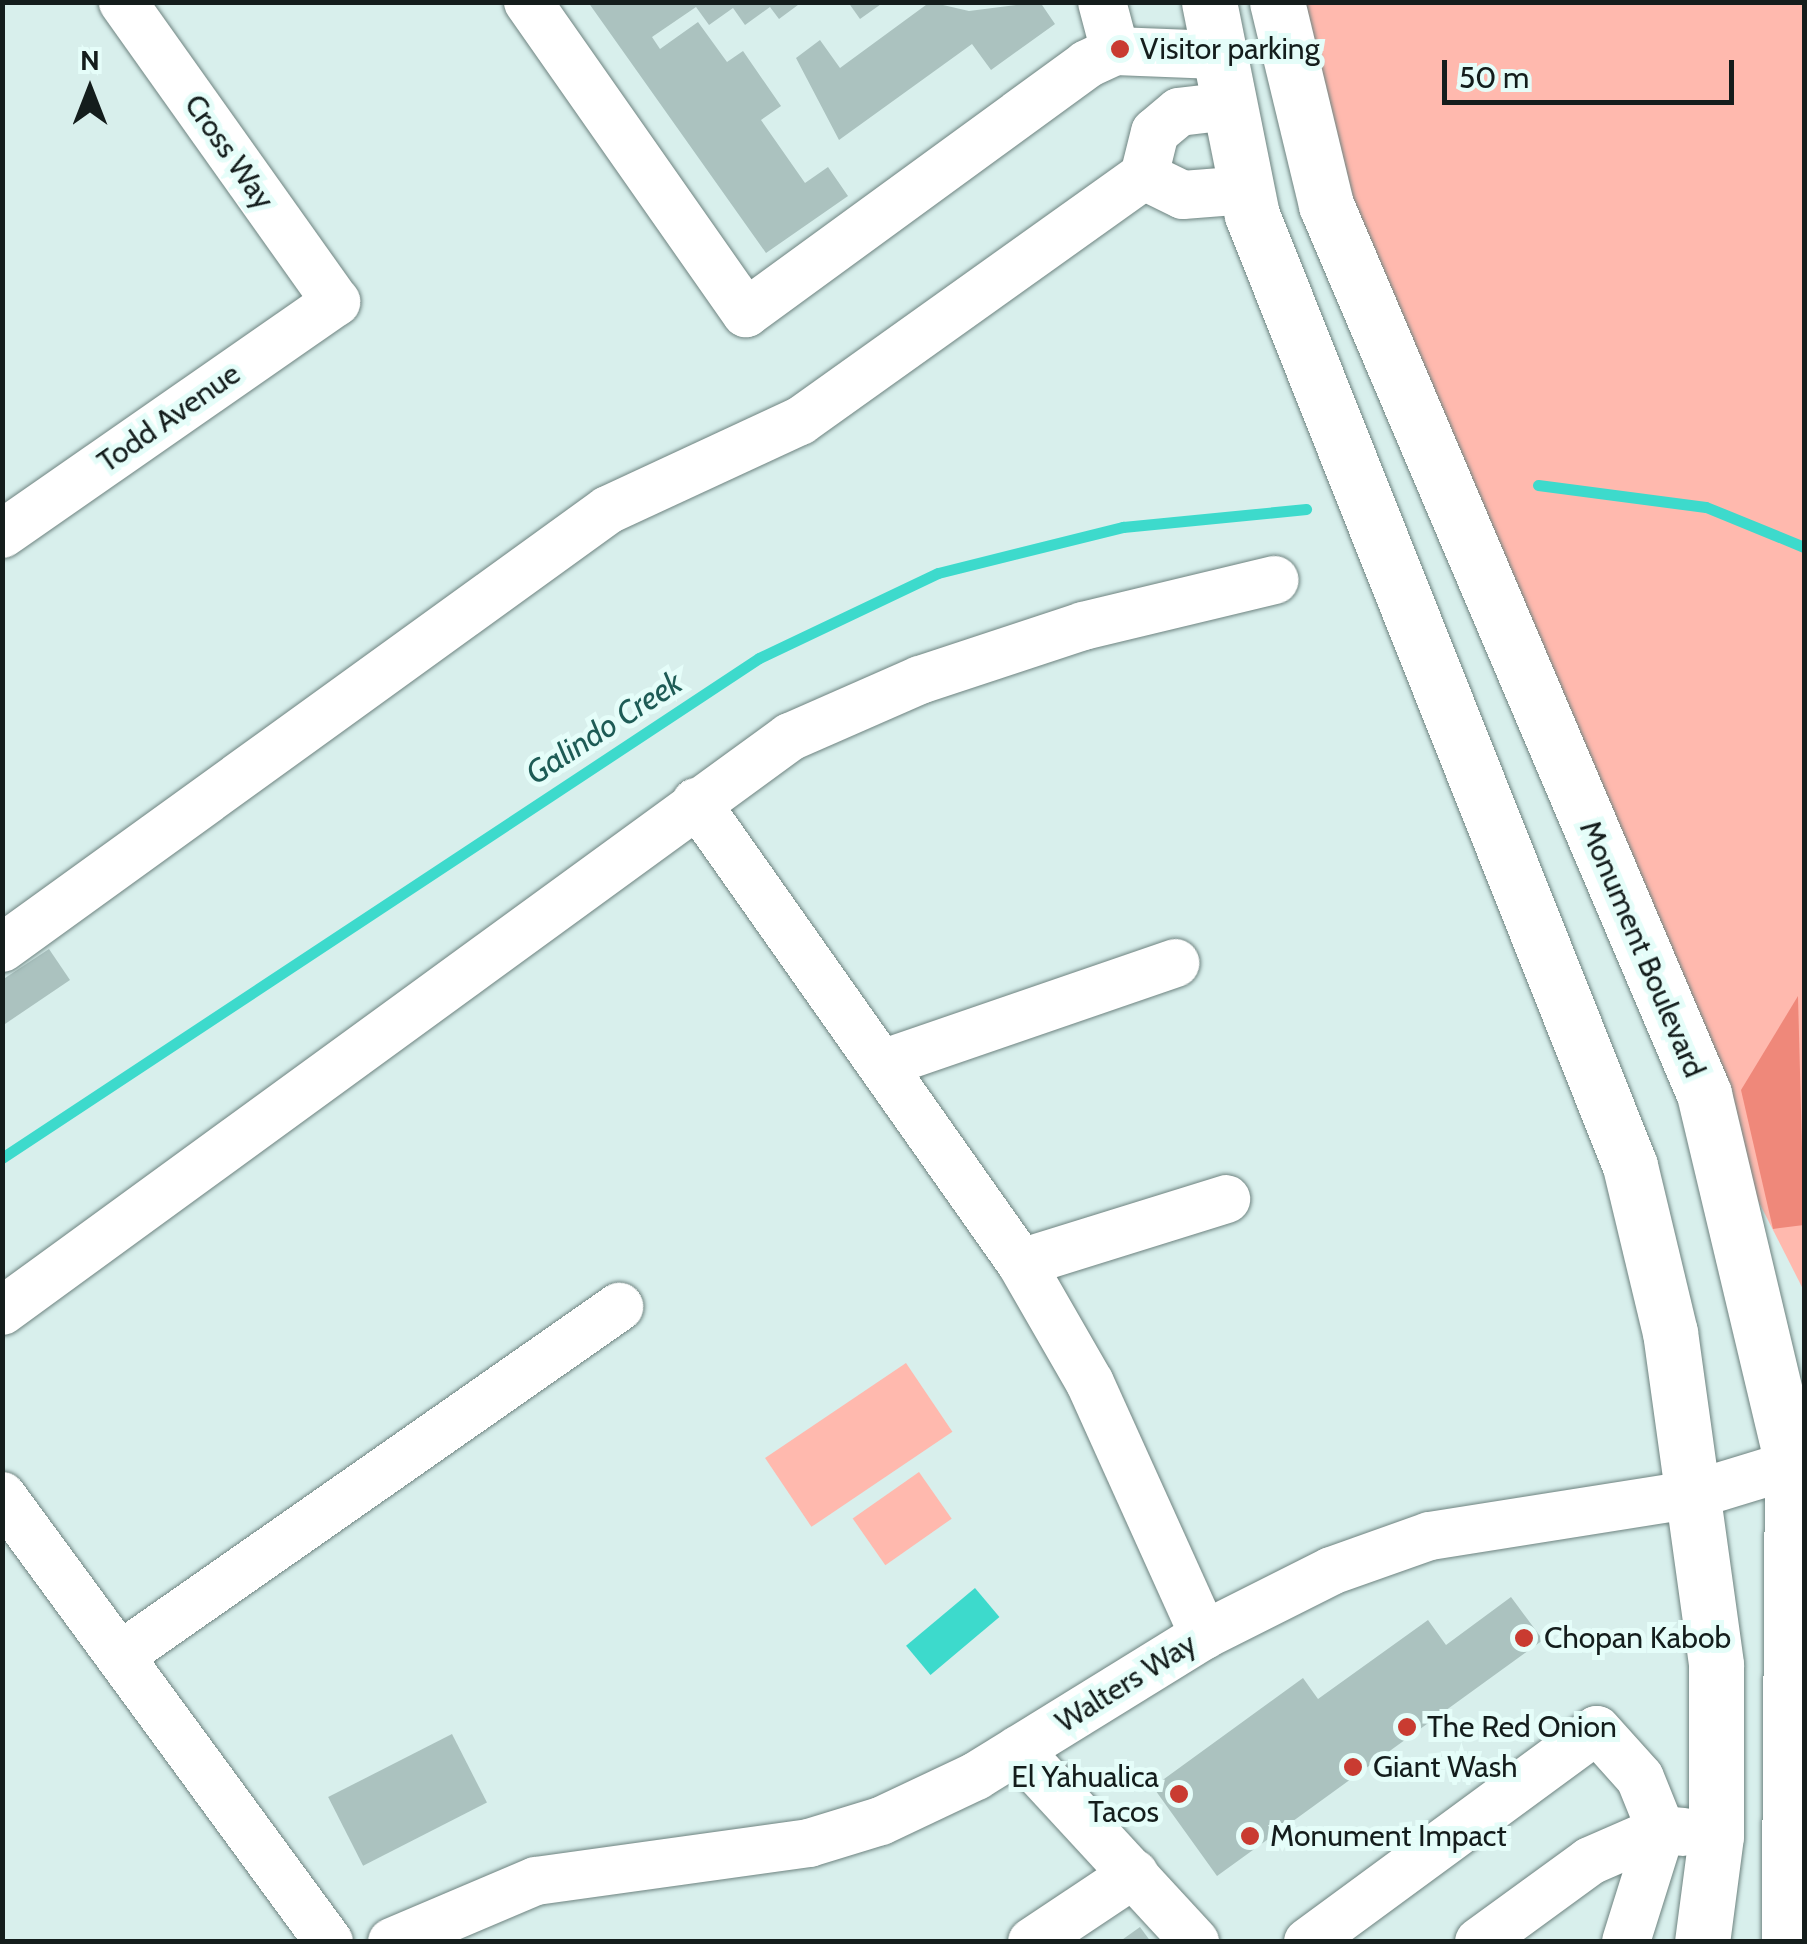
<!DOCTYPE html>
<html>
<head>
<meta charset="utf-8">
<style>
  body { margin:0 }
  #map { position:relative; width:1807px; height:1944px; overflow:hidden; background:#d8efec; font-family:Cabin,sans-serif }
  div>[style] { position:absolute }
  .green>* { inset:0; background:#ffb9ae; transform-origin:0 0 }
  .forest>* { inset:0; background:#ef887a }
  .water>* { inset:0; background:#3ddacc; transform-origin:0 0 }
  .stream>* { height:11px; margin:-5.5px; padding:0 5.5px; transform-origin:5.5px; border-radius:5.5px; background:#3ddacc }
  .building>* { inset:0; background:#abc2bf; transform-origin:0 0 }
  .roads { filter:drop-shadow(0 0 2px #6e8380) drop-shadow(0 0 2px #6e8380) }
  .minor>* { height:48px; margin:-24px; padding:0 24px; transform-origin:24px; border-radius:24px; background:#fff }
  .major>* { height:55px; margin:-27.5px; padding:0 27.5px; transform-origin:27.5px; border-radius:27.5px; background:#fff }
  .dots>* { width:28px; height:28px; translate:-50% -50%; box-sizing:border-box; border:5px solid #e5fdf9; border-radius:50% }
  span { translate:-50% -50%; white-space:nowrap; text-align:center; line-height:1.15; -webkit-text-stroke:10px #e5fdf9; paint-order:stroke }
  .poi-label { font-size:30px; color:#141d1c }
  .left { translate:0 -50%; text-align:left }
  .right { translate:-100% -50%; text-align:right }
  .street-label { font-size:30px; color:#141d1c }
  .water-label { font-size:32px; color:#1d5b55; font-style:italic }
  .frame { position:absolute; inset:0; border:5px solid #141d1c; pointer-events:none }
  .north { position:absolute; left:40px; top:40px; width:100px; height:100px; -webkit-text-stroke:8px #e5fdf9; paint-order:stroke; rotate:0deg; font-size:28px; font-weight:700; line-height:40px; text-align:center; color:#141d1c }
  .north::after { content:''; display:block; margin:auto; width:35px; height:45px; background:#141d1c; clip-path:polygon(50% 0,100% 100%,50% 72%,0 100%) }
  .scale { position:absolute; left:1442px; top:60px; width:292px; height:45px; box-sizing:border-box; border:5px solid #141d1c; border-top:0; padding-left:12px; font-size:30px; line-height:35px; white-space:nowrap; color:#141d1c; -webkit-text-stroke:8px #e5fdf9; paint-order:stroke }
</style>
</head>
<body>
<div id="map">
  <div class="green">
    <i style="clip-path:polygon(1277px 3px,1804px 3px,1804px 1291px,1704px 1094px,1602px 856px)"></i>
    <i style="left:906px;top:1363px;width:83px;height:170px;rotate:56deg"></i>
    <i style="left:919px;top:1472px;width:57px;height:81px;rotate:55deg"></i>
  </div>
  <div class="forest">
    <i style="clip-path:polygon(1798px 996px,1804px 1225px,1773px 1229px,1741px 1090px)"></i>
  </div>
  <div class="water">
    <i style="left:975px;top:1588px;width:38px;height:90px;rotate:50deg"></i>
  </div>
  <div class="stream">
    <i style="left:1538px;top:485px;width:169px;rotate:7.5deg"></i>
    <i style="left:1706px;top:507px;width:106px;rotate:22.2deg"></i>
    <i style="left:2px;top:1158px;width:907px;rotate:-33.44deg"></i>
    <i style="left:759px;top:658px;width:198px;rotate:-25.4deg"></i>
    <i style="left:938px;top:573px;width:191px;rotate:-14deg"></i>
    <i style="left:1123px;top:527px;width:184px;rotate:-5.6deg"></i>
  </div>
  <div class="building">
    <i style="clip-path:polygon(588px 2px,802px 2px,779px 19px,770px 7px,745px 25px,733px 8px,709px 25px,696px 7px,652px 37px,660px 49px,698px 22px,727px 62px,743px 51px,781px 106px,761px 120px,805px 183px,828px 167px,848px 196px,766px 253px)"></i>
    <i style="clip-path:polygon(848px 2px,884px 2px,860px 19px)"></i>
    <i style="clip-path:polygon(930px 2px,969px 11px,1040px 2px,1055px 24px,991px 70px,972px 44px,839px 140px,796px 58px,820px 40px,840px 68px)"></i>
    <i style="clip-path:polygon(49px 949px,70px 980px,2px 1026px,2px 980px)"></i>
    <i style="clip-path:polygon(1511px 1597px,1543px 1640px,1217px 1876px,1153px 1787px,1303px 1678px,1318px 1699px,1428px 1620px,1446px 1645px)"></i>
    <i style="left:452px;top:1734px;width:77px;height:139px;rotate:63deg"></i>
    <i style="clip-path:polygon(1140px 1927px,1151px 1942px,1119px 1942px)"></i>
  </div>
  <div class="roads">
    <div class="minor">
      <i style="left:528px;top:2px;width:380px;rotate:55deg"></i>
      <i style="left:746px;top:313px;width:422px;rotate:-36.1deg"></i>
      <i style="left:1087px;top:64px;width:31px;rotate:-25deg"></i>
      <i style="left:1115px;top:51px;width:102px;rotate:2.2deg"></i>
      <i style="left:1102px;top:2px;width:51px;rotate:75.1deg"></i>
      <i style="left:1229px;top:106px;width:50px;rotate:173.2deg"></i>
      <i style="left:1179px;top:112px;width:31px;rotate:140deg"></i>
      <i style="left:1155px;top:132px;width:45px;rotate:104deg"></i>
      <i style="left:1144px;top:176px;width:43px;rotate:26deg"></i>
      <i style="left:1183px;top:195px;width:64px;rotate:-4.5deg"></i>
      <i style="left:2px;top:534px;width:407px;rotate:-34.8deg"></i>
      <i style="left:336px;top:302px;width:368px;rotate:-125.4deg"></i>
      <i style="left:696px;top:802px;width:564px;rotate:54.82deg"></i>
      <i style="left:1021px;top:1263px;width:138px;rotate:60.1deg"></i>
      <i style="left:1090px;top:1383px;width:277px;rotate:65.7deg"></i>
      <i style="left:2px;top:948px;width:748px;rotate:-35.86deg"></i>
      <i style="left:608px;top:510px;width:212px;rotate:-24.9deg"></i>
      <i style="left:800px;top:421px;width:422px;rotate:-35.5deg"></i>
      <i style="left:888px;top:1062px;width:304px;rotate:-19deg"></i>
      <i style="left:1021px;top:1263px;width:215px;rotate:-17.3deg"></i>
      <i style="left:2px;top:1311px;width:975px;rotate:-36.07deg"></i>
      <i style="left:790px;top:737px;width:142px;rotate:-23.7deg"></i>
      <i style="left:920px;top:680px;width:172px;rotate:-18.3deg"></i>
      <i style="left:1083px;top:626px;width:197px;rotate:-13.5deg"></i>
      <i style="left:2px;top:1496px;width:553px;rotate:53.75deg"></i>
      <i style="left:121px;top:1655px;width:608px;rotate:-34.95deg"></i>
      <i style="left:1018px;top:1750px;width:261px;rotate:47.3deg"></i>
      <i style="left:392px;top:1942px;width:156px;rotate:-23deg"></i>
      <i style="left:536px;top:1881px;width:276px;rotate:-7.9deg"></i>
      <i style="left:809px;top:1843px;width:75px;rotate:-17deg"></i>
      <i style="left:881px;top:1821px;width:105px;rotate:-25.3deg"></i>
      <i style="left:976px;top:1776px;width:268px;rotate:-31.7deg"></i>
      <i style="left:1204px;top:1635px;width:142px;rotate:-26.7deg"></i>
      <i style="left:1331px;top:1571px;width:105px;rotate:-19.5deg"></i>
      <i style="left:1430px;top:1536px;width:269px;rotate:-9deg"></i>
      <i style="left:1696px;top:1494px;width:113px;rotate:-17deg"></i>
      <i style="left:1032px;top:1942px;width:123px;rotate:-33.7deg"></i>
      <i style="left:1308px;top:1942px;width:358px;rotate:-36.3deg"></i>
      <i style="left:1597px;top:1730px;width:64px;rotate:48.1deg"></i>
      <i style="left:1640px;top:1778px;width:56px;rotate:68deg"></i>
      <i style="left:1661px;top:1830px;width:117px;rotate:107.4deg"></i>
      <i style="left:1479px;top:1942px;width:137px;rotate:-36.1deg"></i>
      <i style="left:1590px;top:1861px;width:77px;rotate:-23.6deg"></i>
      <i style="left:1661px;top:1830px;width:22px;rotate:5deg"></i>
    </div>
    <div class="major">
      <i style="left:1209px;top:2px;width:217px;rotate:78.6deg"></i>
      <i style="left:1252px;top:215px;width:1023px;rotate:68.32deg"></i>
      <i style="left:1630px;top:1166px;width:171px;rotate:76.5deg"></i>
      <i style="left:1670px;top:1332px;width:336px;rotate:82.1deg"></i>
      <i style="left:1716px;top:1665px;width:171px;rotate:90deg"></i>
      <i style="left:1716px;top:1836px;width:107px;rotate:97.5deg"></i>
      <i style="left:1277px;top:2px;width:209px;rotate:76.4deg"></i>
      <i style="left:1326px;top:205px;width:966px;rotate:66.96deg"></i>
      <i style="left:1704px;top:1094px;width:378px;rotate:76.6deg"></i>
      <i style="left:1792px;top:1462px;width:480px;rotate:90.4deg"></i>
    </div>
  </div>
  <div class="dots">
    <i style="left:1120px;top:49px;background:#c93b31"></i>
    <i style="left:1524px;top:1638px;background:#c93b31"></i>
    <i style="left:1407px;top:1727px;background:#c93b31"></i>
    <i style="left:1353px;top:1767px;background:#c93b31"></i>
    <i style="left:1179px;top:1794px;background:#c93b31"></i>
    <i style="left:1250px;top:1836px;background:#c93b31"></i>
  </div>
  <div class="poi-label">
    <span class="left" style="left:1140px;top:49px">Visitor parking</span>
    <span class="left" style="left:1544px;top:1638px">Chopan Kabob</span>
    <span class="left" style="left:1427px;top:1727px">The Red Onion</span>
    <span class="left" style="left:1373px;top:1767px">Giant Wash</span>
    <span class="right" style="left:1159px;top:1794px">El Yahualica<br>Tacos</span>
    <span class="left" style="left:1270px;top:1836px">Monument Impact</span>
  </div>
  <div class="street-label">
    <span style="left:229px;top:152px;rotate:55deg">Cross Way</span>
    <span style="left:169px;top:418px;rotate:-35deg">Todd Avenue</span>
    <span style="left:1642px;top:949px;rotate:67deg">Monument Boulevard</span>
    <span style="left:1126px;top:1683px;rotate:-32deg">Walters Way</span>
  </div>
  <div class="water-label">
    <span style="left:604px;top:728px;rotate:-33deg">Galindo Creek</span>
  </div>
  <div class="frame"></div>
  <div class="north">N</div>
  <div class="scale">50 m</div>
</div>
</body>
</html>
